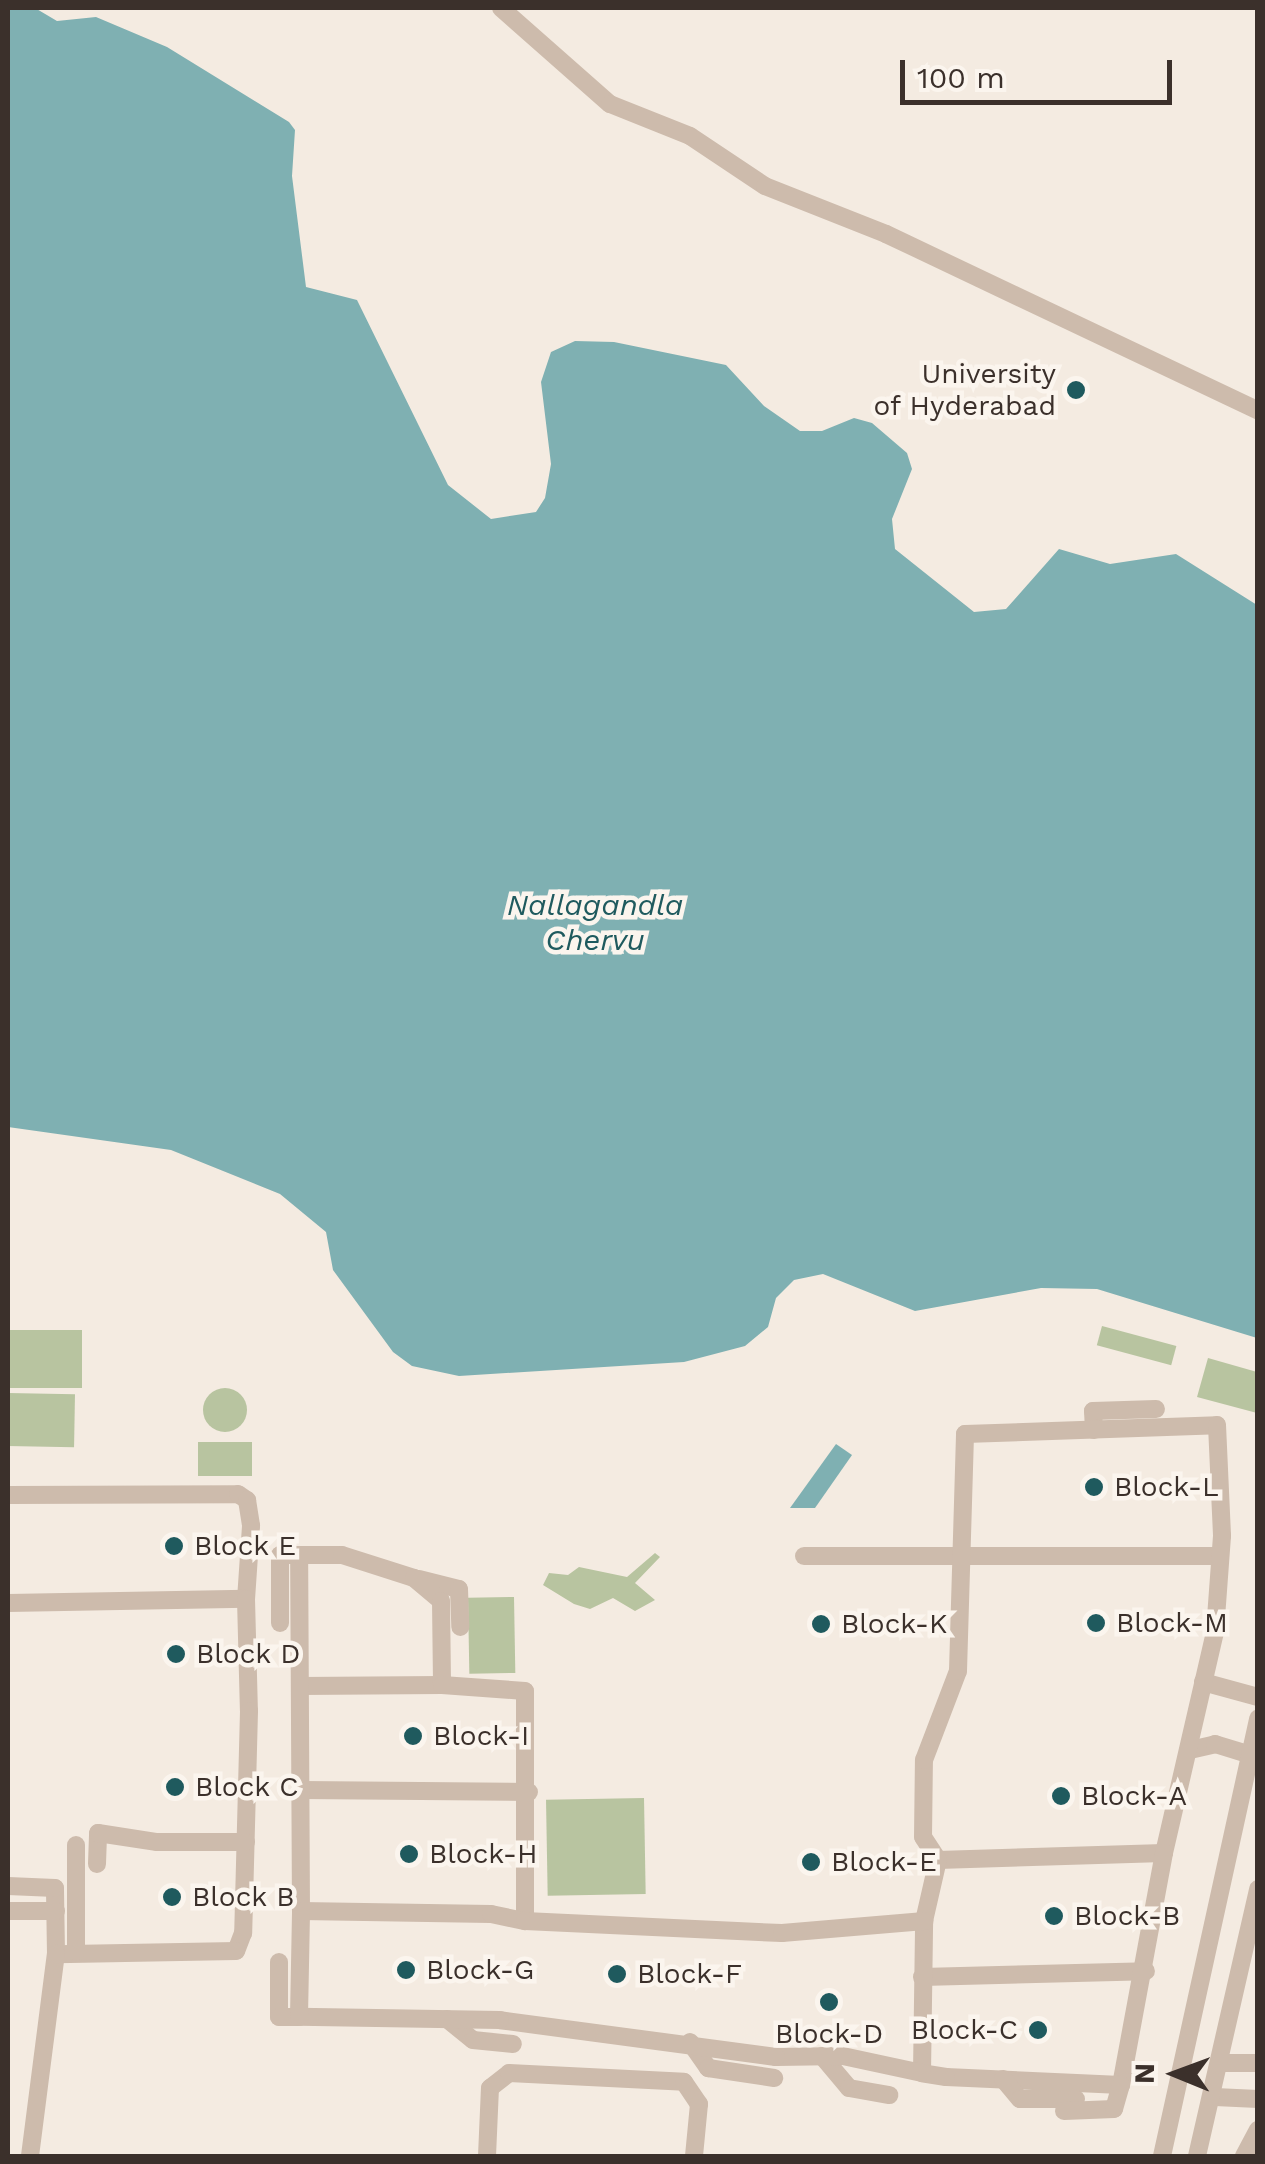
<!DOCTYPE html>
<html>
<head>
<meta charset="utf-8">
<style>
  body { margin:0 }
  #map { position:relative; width:1265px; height:2164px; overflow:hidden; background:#f4ebe1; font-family:"Work Sans",sans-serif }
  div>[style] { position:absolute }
  .green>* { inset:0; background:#b8c4a0; transform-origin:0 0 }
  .round { border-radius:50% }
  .water>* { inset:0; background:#7fb0b2 }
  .street>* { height:18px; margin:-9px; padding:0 9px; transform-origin:9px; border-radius:9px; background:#cdbbac }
  .dots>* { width:28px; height:28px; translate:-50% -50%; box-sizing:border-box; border:5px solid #fbf5ee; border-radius:50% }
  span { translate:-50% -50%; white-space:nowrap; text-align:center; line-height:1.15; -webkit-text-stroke:9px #fbf5ee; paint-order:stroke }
  .poi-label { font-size:28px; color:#3b302b }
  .right { translate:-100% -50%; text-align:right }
  .left { translate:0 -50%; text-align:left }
  .water-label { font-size:30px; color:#1f5a5e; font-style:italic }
  .frame { position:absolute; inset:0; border:10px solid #3b302b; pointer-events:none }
  .north { position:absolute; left:1125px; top:2024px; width:100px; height:100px; -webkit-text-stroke:8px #fbf5ee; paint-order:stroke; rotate:271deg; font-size:28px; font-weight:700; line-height:40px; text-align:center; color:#3b302b }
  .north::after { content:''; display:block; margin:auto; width:35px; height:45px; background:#3b302b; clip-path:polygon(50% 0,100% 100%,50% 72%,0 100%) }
  .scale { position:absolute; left:900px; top:60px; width:272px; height:45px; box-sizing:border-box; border:5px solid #3b302b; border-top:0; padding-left:12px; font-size:30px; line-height:35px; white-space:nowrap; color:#3b302b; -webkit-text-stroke:8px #fbf5ee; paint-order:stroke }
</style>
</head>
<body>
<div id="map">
  <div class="green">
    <i style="left:1102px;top:1326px;width:77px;height:20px;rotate:15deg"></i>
    <i style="left:82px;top:1330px;width:58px;height:74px;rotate:90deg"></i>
    <i style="clip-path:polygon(1208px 1358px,1257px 1372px,1257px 1413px,1197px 1397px)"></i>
    <i class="round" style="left:203px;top:1388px;width:44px;height:44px"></i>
    <i style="left:8px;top:1393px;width:67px;height:53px;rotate:1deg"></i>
    <i style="left:198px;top:1442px;width:54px;height:34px"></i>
    <i style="clip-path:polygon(655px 1553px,660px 1557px,635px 1583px,655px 1600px,635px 1611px,613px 1598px,590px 1609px,574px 1604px,543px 1585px,549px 1573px,568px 1575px,579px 1567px,627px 1577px)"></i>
    <i style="left:514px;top:1597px;width:76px;height:46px;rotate:89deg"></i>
    <i style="left:644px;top:1798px;width:96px;height:98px;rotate:89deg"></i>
  </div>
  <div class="water">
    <i style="clip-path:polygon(8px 8px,35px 8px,57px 21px,96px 17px,167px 47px,289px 122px,295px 130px,292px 176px,306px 287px,357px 300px,448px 485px,491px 519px,536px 512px,545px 498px,551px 464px,541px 382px,551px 352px,575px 341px,614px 342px,726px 365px,764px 406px,800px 431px,822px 431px,854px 418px,872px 423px,907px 453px,912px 469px,892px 519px,895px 549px,974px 612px,1006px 609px,1059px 549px,1110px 564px,1176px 554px,1257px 605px,1257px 1338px,1097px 1289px,1041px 1288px,915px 1311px,823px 1274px,794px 1280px,776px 1298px,768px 1327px,745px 1346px,684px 1362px,459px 1376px,412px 1366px,393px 1352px,333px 1270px,326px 1232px,280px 1194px,171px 1150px,8px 1127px)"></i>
    <i style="clip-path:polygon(836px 1444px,852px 1455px,815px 1508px,790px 1508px)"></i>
  </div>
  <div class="street">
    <i style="left:501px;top:8px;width:145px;rotate:41.4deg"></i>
    <i style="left:610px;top:104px;width:86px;rotate:21.8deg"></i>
    <i style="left:690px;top:136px;width:90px;rotate:33.7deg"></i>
    <i style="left:765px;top:186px;width:130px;rotate:21.6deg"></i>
    <i style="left:886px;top:234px;width:412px;rotate:25.4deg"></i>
    <i style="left:1094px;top:1430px;width:19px;rotate:-93deg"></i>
    <i style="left:1093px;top:1411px;width:63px;rotate:-1.8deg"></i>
    <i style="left:8px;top:1495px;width:230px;rotate:-0.2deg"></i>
    <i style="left:238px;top:1494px;width:11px;rotate:34deg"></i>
    <i style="left:247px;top:1500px;width:26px;rotate:81deg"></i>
    <i style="left:251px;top:1526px;width:73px;rotate:93.9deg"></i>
    <i style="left:804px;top:1556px;width:416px"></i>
    <i style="left:419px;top:1579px;width:41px;rotate:14deg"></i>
    <i style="left:459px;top:1589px;width:38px;rotate:88deg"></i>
    <i style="left:8px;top:1603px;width:238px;rotate:-1deg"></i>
    <i style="left:246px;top:1599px;width:112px;rotate:88.5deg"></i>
    <i style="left:249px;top:1711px;width:222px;rotate:91.5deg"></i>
    <i style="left:243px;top:1933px;width:19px;rotate:111deg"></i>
    <i style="left:236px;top:1951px;width:180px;rotate:179deg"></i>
    <i style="left:56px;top:1954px;width:66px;rotate:-90.9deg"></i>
    <i style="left:55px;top:1888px;width:47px;rotate:-177.6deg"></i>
    <i style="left:280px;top:1623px;width:68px;rotate:-90deg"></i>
    <i style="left:280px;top:1555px;width:19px"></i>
    <i style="left:1203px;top:1682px;width:57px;rotate:15.3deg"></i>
    <i style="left:300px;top:1686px;width:142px;rotate:-0.4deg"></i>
    <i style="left:1190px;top:1750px;width:26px;rotate:-13deg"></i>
    <i style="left:1215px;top:1744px;width:38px;rotate:17deg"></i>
    <i style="left:301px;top:1790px;width:228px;rotate:0.5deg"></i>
    <i style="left:938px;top:1860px;width:226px;rotate:-1.8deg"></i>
    <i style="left:97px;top:1864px;width:31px;rotate:-88deg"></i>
    <i style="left:98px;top:1833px;width:60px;rotate:8.7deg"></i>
    <i style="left:157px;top:1842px;width:89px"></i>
    <i style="left:8px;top:1911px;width:48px"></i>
    <i style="left:301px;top:1911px;width:356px;rotate:-90.3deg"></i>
    <i style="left:299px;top:1555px;width:43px"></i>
    <i style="left:342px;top:1555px;width:76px;rotate:17.7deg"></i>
    <i style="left:414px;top:1578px;width:35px;rotate:40deg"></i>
    <i style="left:441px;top:1601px;width:84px;rotate:89.3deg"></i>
    <i style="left:442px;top:1685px;width:83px;rotate:4.1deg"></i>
    <i style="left:525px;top:1691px;width:230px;rotate:90deg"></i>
    <i style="left:76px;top:1952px;width:107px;rotate:-90deg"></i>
    <i style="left:279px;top:1962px;width:55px;rotate:90deg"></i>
    <i style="left:279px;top:2017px;width:20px"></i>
    <i style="left:922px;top:1977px;width:224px;rotate:-1.5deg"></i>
    <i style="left:447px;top:2019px;width:33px;rotate:39deg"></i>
    <i style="left:473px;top:2040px;width:40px;rotate:5.7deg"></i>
    <i style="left:690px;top:2042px;width:32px;rotate:55deg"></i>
    <i style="left:708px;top:2068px;width:67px;rotate:8.6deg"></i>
    <i style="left:822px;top:2056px;width:42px;rotate:49.8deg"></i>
    <i style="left:849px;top:2088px;width:41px;rotate:9.9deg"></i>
    <i style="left:1220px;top:2063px;width:38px"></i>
    <i style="left:922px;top:2073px;width:152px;rotate:-89.2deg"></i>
    <i style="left:924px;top:1921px;width:63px;rotate:-77.1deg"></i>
    <i style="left:938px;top:1860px;width:27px;rotate:-123deg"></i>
    <i style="left:923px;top:1837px;width:77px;rotate:-89.3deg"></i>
    <i style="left:924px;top:1760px;width:95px;rotate:-69.1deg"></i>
    <i style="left:958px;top:1671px;width:237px;rotate:-88.3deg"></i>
    <i style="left:965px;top:1434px;width:252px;rotate:-2deg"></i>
    <i style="left:1217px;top:1425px;width:111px;rotate:87.4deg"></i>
    <i style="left:1222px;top:1536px;width:96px;rotate:94.2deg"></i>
    <i style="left:1215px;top:1632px;width:227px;rotate:103deg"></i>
    <i style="left:1164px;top:1853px;width:236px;rotate:100.5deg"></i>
    <i style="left:1121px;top:2085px;width:175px;rotate:-177.4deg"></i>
    <i style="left:946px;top:2077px;width:24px;rotate:-171deg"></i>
    <i style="left:922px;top:2073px;width:81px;rotate:-167.9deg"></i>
    <i style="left:843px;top:2056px;width:67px;rotate:179.1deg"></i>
    <i style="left:776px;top:2057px;width:278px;rotate:-172.4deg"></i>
    <i style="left:500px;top:2020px;width:201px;rotate:-179.1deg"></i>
    <i style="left:299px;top:2017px;width:106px;rotate:-88.9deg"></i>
    <i style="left:301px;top:1911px;width:190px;rotate:0.9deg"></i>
    <i style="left:491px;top:1914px;width:35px;rotate:12deg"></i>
    <i style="left:525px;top:1921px;width:257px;rotate:2.7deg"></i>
    <i style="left:782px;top:1933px;width:143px;rotate:-4.8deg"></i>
    <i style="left:1003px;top:2079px;width:26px;rotate:50deg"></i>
    <i style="left:1020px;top:2099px;width:56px"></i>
    <i style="left:1215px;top:2097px;width:43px;rotate:2.7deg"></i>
    <i style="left:1064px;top:2111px;width:50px;rotate:-2.3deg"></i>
    <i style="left:1114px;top:2109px;width:25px;rotate:-74deg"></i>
    <i style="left:30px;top:2156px;width:204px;rotate:-82.7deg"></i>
    <i style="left:487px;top:2156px;width:68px;rotate:-87.5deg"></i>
    <i style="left:490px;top:2088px;width:24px;rotate:-38deg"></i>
    <i style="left:509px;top:2073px;width:175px;rotate:2.9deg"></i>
    <i style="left:684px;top:2082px;width:27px;rotate:56deg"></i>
    <i style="left:699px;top:2104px;width:52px;rotate:95.5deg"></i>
    <i style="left:1162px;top:2156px;width:448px;rotate:-77.6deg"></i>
    <i style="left:1197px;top:2156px;width:274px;rotate:-77.1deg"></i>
    <i style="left:1244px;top:2156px;width:30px;rotate:-62deg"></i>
  </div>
  <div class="dots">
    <i style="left:1076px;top:390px;background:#1f5a5e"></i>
    <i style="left:1094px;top:1487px;background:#1f5a5e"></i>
    <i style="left:174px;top:1546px;background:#1f5a5e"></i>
    <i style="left:1096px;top:1623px;background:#1f5a5e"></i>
    <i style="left:821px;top:1624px;background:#1f5a5e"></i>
    <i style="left:176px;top:1654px;background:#1f5a5e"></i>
    <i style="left:413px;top:1736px;background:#1f5a5e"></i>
    <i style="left:175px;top:1787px;background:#1f5a5e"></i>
    <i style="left:1061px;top:1796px;background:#1f5a5e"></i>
    <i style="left:409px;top:1854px;background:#1f5a5e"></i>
    <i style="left:811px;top:1862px;background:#1f5a5e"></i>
    <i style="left:172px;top:1897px;background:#1f5a5e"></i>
    <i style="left:1054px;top:1916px;background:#1f5a5e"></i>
    <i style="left:406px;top:1970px;background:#1f5a5e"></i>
    <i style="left:617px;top:1974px;background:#1f5a5e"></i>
    <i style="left:829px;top:2002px;background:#1f5a5e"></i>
    <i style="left:1038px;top:2030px;background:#1f5a5e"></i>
  </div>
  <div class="poi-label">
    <span class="right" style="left:1056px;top:390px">University<br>of Hyderabad</span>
    <span class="left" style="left:1114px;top:1487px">Block-L</span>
    <span class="left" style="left:194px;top:1546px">Block E</span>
    <span class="left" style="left:1116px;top:1623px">Block-M</span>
    <span class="left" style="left:841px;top:1624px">Block-K</span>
    <span class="left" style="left:196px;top:1654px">Block D</span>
    <span class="left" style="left:433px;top:1736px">Block-I</span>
    <span class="left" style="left:195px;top:1787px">Block C</span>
    <span class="left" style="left:1081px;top:1796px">Block-A</span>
    <span class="left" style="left:429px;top:1854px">Block-H</span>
    <span class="left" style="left:831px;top:1862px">Block-E</span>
    <span class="left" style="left:192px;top:1897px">Block B</span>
    <span class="left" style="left:1074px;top:1916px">Block-B</span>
    <span class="left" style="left:426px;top:1970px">Block-G</span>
    <span class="left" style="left:637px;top:1974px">Block-F</span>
    <span class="right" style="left:1018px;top:2030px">Block-C</span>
    <span style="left:829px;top:2034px">Block-D</span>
  </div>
  <div class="water-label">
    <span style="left:595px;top:922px">Nallagandla<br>Chervu</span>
  </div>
  <div class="frame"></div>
  <div class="north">N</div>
  <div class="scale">100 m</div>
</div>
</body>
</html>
